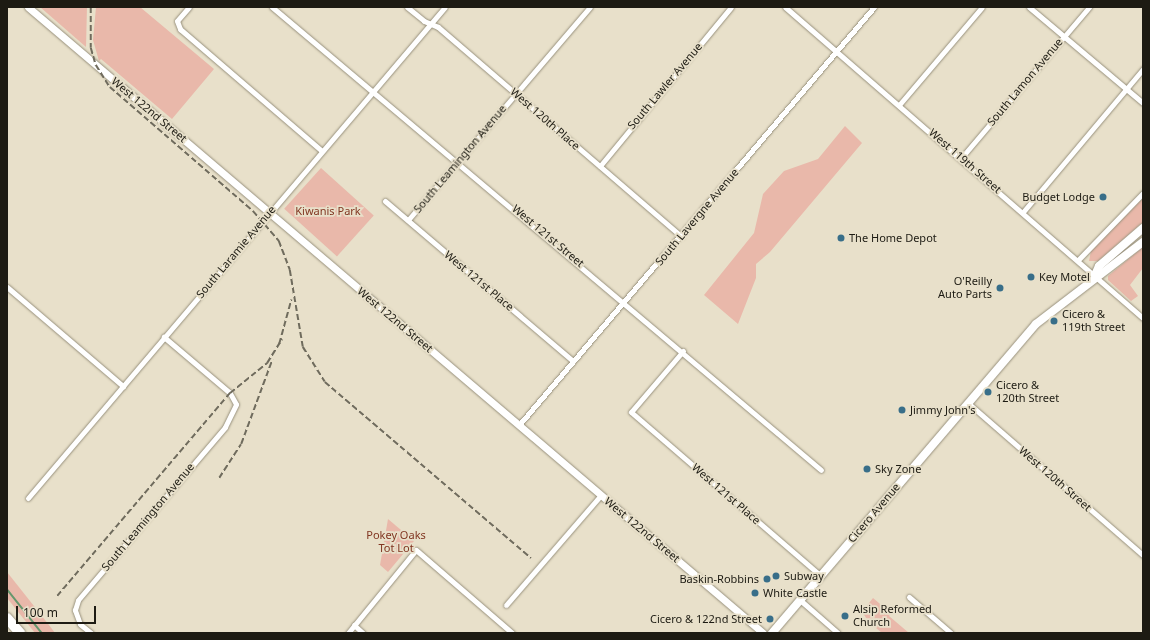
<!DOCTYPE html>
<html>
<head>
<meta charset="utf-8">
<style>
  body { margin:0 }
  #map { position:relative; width:1150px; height:640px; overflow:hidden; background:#e8e0ca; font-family:"Noto Sans",sans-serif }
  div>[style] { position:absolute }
  .green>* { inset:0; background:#e9b8aa; transform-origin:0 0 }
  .stream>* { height:1.5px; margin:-0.75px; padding:0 0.75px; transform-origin:0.75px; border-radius:0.75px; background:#66976d }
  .roads { filter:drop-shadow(0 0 1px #98917d) drop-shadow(0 0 1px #98917d) }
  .street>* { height:5px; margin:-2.5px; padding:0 2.5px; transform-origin:2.5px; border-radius:2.5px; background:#fff }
  .secondary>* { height:7px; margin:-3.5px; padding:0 3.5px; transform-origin:3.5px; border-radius:3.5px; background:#fff }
  .primary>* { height:8px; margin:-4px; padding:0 4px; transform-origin:4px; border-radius:4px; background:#fff }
  .highway>* { height:10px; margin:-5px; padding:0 5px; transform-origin:5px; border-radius:5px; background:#fff }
  .rail>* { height:1.5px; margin-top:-0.75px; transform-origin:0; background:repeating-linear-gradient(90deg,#6f6b5d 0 6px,transparent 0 9px) }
  .dots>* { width:11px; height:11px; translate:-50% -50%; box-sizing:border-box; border:2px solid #e8e0ca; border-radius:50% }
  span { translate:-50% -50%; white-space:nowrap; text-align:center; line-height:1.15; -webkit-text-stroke:3.5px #e8e0ca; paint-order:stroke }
  .street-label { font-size:11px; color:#1d1b13 }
  .poi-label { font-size:11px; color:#1d1b13 }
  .right { translate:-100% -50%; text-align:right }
  .left { translate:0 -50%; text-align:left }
  .park-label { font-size:11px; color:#813521 }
  .frame { position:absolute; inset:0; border:8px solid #1d1b13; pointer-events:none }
  .scale { position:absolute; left:16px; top:606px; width:80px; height:18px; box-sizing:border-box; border:2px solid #1d1b13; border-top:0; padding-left:5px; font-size:12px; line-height:14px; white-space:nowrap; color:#1d1b13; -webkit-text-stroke:3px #e8e0ca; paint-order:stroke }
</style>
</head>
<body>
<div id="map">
  <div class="green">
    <i style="clip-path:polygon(40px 7px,87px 7px,86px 47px)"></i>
    <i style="clip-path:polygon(96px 7px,140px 7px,214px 69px,172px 119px,101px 59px,99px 61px,93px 40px)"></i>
    <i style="clip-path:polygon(845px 126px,862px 143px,770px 252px,756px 264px,756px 278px,738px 324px,704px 295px,754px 233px,763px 194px,784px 171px,818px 159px)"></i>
    <i style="left:321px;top:168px;width:71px;height:55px;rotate:42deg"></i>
    <i style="clip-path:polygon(1143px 198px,1143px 222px,1098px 261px,1089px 261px,1091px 251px)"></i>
    <i style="clip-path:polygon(1143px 247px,1143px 268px,1130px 285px,1138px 296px,1131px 301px,1108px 280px,1108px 276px)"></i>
    <i style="clip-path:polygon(388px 519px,414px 541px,388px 572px,380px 565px)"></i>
    <i style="clip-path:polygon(7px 572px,49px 625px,55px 633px,35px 633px,7px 598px)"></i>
    <i style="clip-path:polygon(873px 598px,891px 613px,889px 616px,909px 633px,882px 633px,869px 622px,862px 612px)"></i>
  </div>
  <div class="stream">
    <i style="left:7px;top:589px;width:56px;rotate:51.5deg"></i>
  </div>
  <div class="roads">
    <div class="street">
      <i style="left:189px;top:7px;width:18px;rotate:131deg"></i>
      <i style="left:177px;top:21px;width:9px;rotate:69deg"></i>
      <i style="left:180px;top:29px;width:187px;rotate:40.7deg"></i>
      <i style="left:272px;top:7px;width:718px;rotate:40.14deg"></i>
      <i style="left:407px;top:7px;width:22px;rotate:39deg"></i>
      <i style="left:424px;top:21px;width:15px;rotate:23deg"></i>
      <i style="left:438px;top:27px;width:321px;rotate:40.7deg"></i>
      <i style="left:785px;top:7px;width:474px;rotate:41deg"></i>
      <i style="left:1029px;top:7px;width:149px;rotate:40.1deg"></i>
      <i style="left:899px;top:105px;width:128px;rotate:-49.7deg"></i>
      <i style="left:962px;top:157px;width:197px;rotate:-49.7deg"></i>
      <i style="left:600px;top:166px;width:206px;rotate:-50.5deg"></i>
      <i style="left:385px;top:201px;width:247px;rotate:40.4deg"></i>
      <i style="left:1023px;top:212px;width:187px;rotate:-50deg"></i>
      <i style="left:408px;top:220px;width:280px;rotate:-49.5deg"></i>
      <i style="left:1078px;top:260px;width:93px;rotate:-45.9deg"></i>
      <i style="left:7px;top:287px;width:153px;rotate:40.5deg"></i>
      <i style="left:683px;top:351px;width:80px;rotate:130.4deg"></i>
      <i style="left:631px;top:412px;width:251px;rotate:40.8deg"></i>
      <i style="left:968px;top:403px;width:232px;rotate:41deg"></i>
      <i style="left:519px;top:425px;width:548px;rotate:-49.66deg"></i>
      <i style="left:28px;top:498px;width:644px;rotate:-49.66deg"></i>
      <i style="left:909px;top:597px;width:55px;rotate:40.6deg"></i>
      <i style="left:800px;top:600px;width:50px;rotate:41deg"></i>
      <i style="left:506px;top:605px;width:145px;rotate:-49.2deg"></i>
      <i style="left:354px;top:625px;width:12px;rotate:42deg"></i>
      <i style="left:91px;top:633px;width:14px;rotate:-141deg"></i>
      <i style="left:80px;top:624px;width:15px;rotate:-110deg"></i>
      <i style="left:75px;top:610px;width:10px;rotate:-73deg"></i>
      <i style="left:78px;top:600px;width:227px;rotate:-49.6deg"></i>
      <i style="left:225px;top:427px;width:25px;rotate:-64deg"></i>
      <i style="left:236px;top:404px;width:13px;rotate:-119deg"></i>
      <i style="left:230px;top:393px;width:87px;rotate:-139.7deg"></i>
      <i style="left:348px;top:633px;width:107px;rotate:-50.7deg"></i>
      <i style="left:416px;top:550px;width:127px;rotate:40.8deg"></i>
    </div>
    <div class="secondary">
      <i style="left:28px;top:7px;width:965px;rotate:40.42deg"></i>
    </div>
    <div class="primary">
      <i style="left:1095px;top:275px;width:10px;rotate:-66deg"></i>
      <i style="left:1099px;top:266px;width:58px;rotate:-40.8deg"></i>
      <i style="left:772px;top:633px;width:406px;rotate:-49.5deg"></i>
      <i style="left:1036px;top:324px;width:135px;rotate:-37.5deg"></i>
    </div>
    <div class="highway">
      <i style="left:7px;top:618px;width:20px;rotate:49deg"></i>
    </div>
  </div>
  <div class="rail">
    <i style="left:91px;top:7px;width:41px;rotate:90deg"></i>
    <i style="left:91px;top:48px;width:18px;rotate:74deg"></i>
    <i style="left:96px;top:65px;width:26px;rotate:58deg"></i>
    <i style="left:110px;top:87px;width:189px;rotate:40.9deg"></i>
    <i style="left:253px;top:211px;width:40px;rotate:49deg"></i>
    <i style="left:279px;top:241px;width:31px;rotate:69deg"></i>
    <i style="left:290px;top:270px;width:78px;rotate:80.4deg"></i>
    <i style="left:303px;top:347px;width:41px;rotate:57.8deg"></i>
    <i style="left:325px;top:382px;width:271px;rotate:40.5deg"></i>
    <i style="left:279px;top:344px;width:46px;rotate:-74.7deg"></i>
    <i style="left:219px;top:478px;width:40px;rotate:-57.1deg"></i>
    <i style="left:241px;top:444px;width:90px;rotate:-69.7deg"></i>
    <i style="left:57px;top:596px;width:267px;rotate:-49.6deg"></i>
    <i style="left:230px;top:393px;width:48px;rotate:-39deg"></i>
    <i style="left:267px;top:363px;width:28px;rotate:-58deg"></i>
  </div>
  <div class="dots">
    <i style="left:1103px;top:197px;background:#386e89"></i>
    <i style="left:841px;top:238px;background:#386e89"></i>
    <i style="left:1031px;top:277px;background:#386e89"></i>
    <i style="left:1000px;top:288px;background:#386e89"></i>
    <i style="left:1054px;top:321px;background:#386e89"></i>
    <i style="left:988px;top:392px;background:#386e89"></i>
    <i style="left:902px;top:410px;background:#386e89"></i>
    <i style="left:867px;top:469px;background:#386e89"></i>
    <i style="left:776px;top:576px;background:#386e89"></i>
    <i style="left:767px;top:579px;background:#386e89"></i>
    <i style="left:755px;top:593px;background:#386e89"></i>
    <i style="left:845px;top:616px;background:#386e89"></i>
    <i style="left:770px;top:619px;background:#386e89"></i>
  </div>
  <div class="street-label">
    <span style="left:1025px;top:82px;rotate:-50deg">South Lamon Avenue</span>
    <span style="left:665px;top:86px;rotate:-50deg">South Lawler Avenue</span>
    <span style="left:149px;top:110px;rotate:40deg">West 122nd Street</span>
    <span style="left:545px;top:119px;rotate:41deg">West 120th Place</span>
    <span style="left:460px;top:159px;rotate:-50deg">South Leamington Avenue</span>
    <span style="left:965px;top:161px;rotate:41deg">West 119th Street</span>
    <span style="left:697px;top:217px;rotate:-50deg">South Lavergne Avenue</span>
    <span style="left:548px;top:236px;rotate:40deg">West 121st Street</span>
    <span style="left:236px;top:252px;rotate:-50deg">South Laramie Avenue</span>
    <span style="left:479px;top:281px;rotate:40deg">West 121st Place</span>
    <span style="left:395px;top:320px;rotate:40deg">West 122nd Street</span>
    <span style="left:1055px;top:479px;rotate:41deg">West 120th Street</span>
    <span style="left:726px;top:494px;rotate:41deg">West 121st Place</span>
    <span style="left:874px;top:513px;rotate:-50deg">Cicero Avenue</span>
    <span style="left:148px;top:517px;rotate:-50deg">South Leamington Avenue</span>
    <span style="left:642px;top:530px;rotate:40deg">West 122nd Street</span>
  </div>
  <div class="poi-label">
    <span class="right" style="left:1095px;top:197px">Budget Lodge</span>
    <span class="left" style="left:849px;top:238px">The Home Depot</span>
    <span class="left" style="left:1039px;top:277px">Key Motel</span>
    <span class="right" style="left:992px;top:288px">O'Reilly<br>Auto Parts</span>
    <span class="left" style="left:1062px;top:321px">Cicero &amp;<br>119th Street</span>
    <span class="left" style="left:996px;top:392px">Cicero &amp;<br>120th Street</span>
    <span class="left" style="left:910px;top:410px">Jimmy John's</span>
    <span class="left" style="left:875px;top:469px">Sky Zone</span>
    <span class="left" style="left:784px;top:576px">Subway</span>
    <span class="right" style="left:759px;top:579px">Baskin-Robbins</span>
    <span class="left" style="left:763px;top:593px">White Castle</span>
    <span class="left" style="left:853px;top:616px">Alsip Reformed<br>Church</span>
    <span class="right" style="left:762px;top:619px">Cicero &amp; 122nd Street</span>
  </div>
  <div class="park-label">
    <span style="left:328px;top:211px">Kiwanis Park</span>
    <span style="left:396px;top:542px">Pokey Oaks<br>Tot Lot</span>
  </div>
  <div class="frame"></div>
  <div class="scale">100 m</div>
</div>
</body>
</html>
